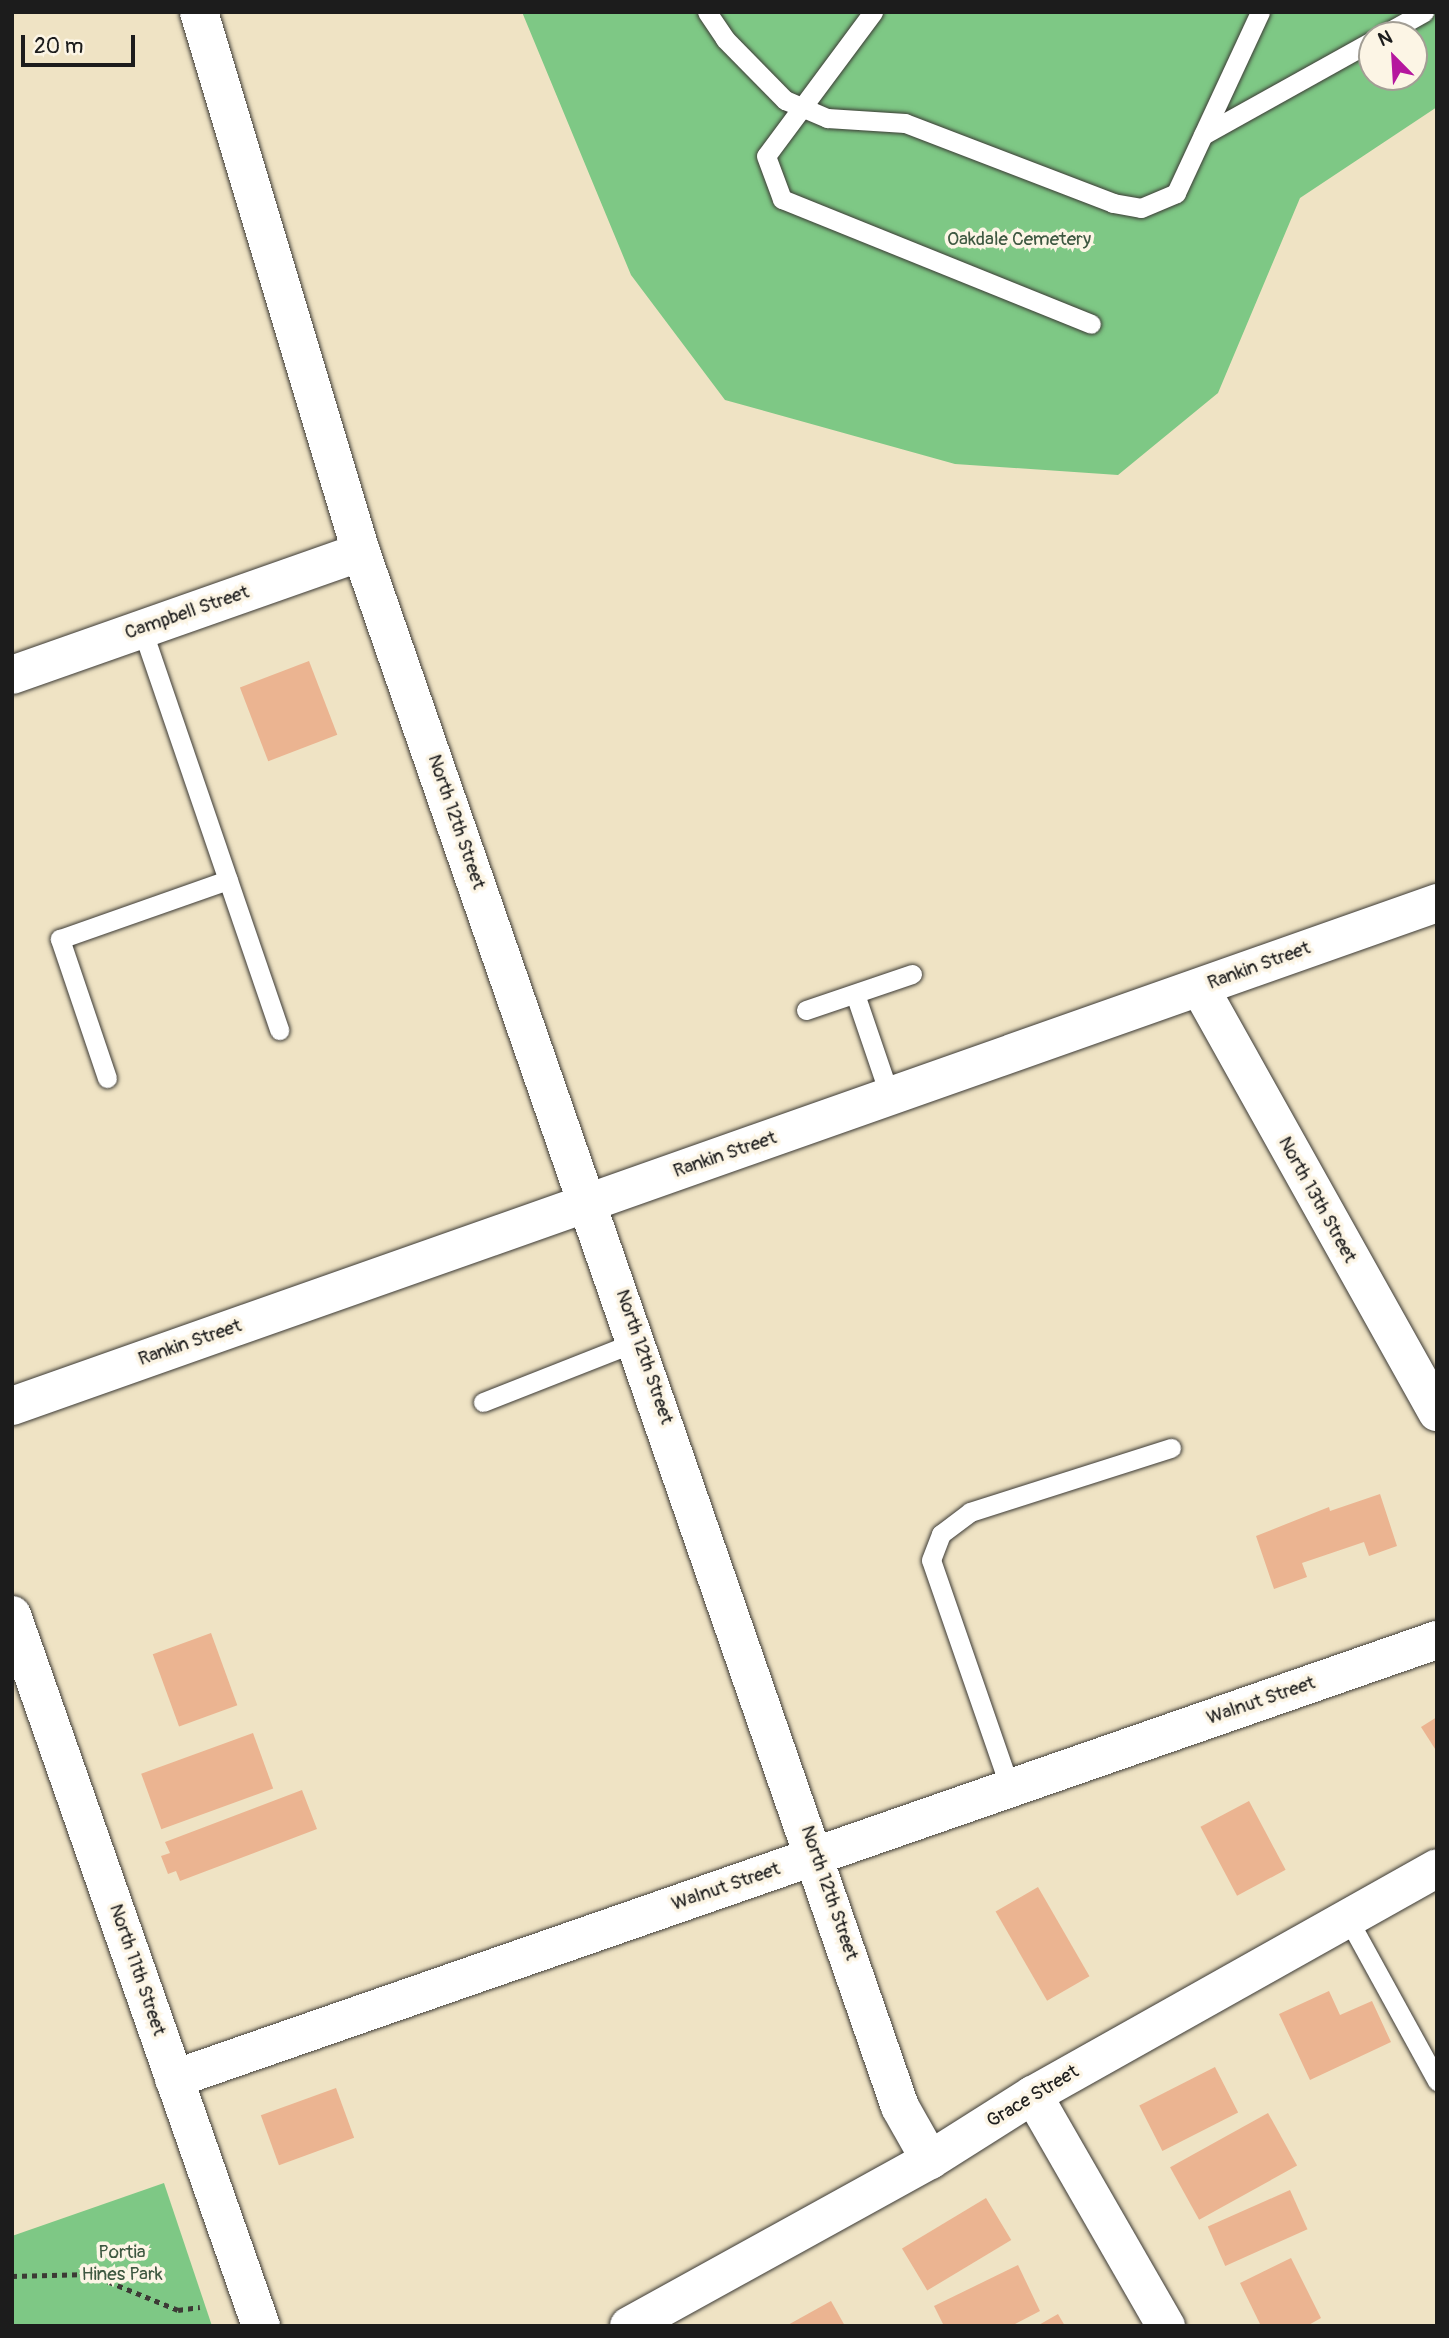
<!DOCTYPE html>
<html>
<head>
<meta charset="utf-8">
<style>
  body { margin:0 }
  #map { position:relative; width:1449px; height:2338px; overflow:hidden; background:#efe3c4; font-family:Pangolin,sans-serif }
  div>[style] { position:absolute }
  .green>* { inset:0; background:#7ec885 }
  .building>* { inset:0; background:#ebb491; transform-origin:0 0 }
  .path>* { height:4.5px; margin-top:-2.25px; transform-origin:0; background:repeating-linear-gradient(90deg,#3c3a35 0 5px,transparent 0 10px) }
  .roads { filter:drop-shadow(0 0 2px #3c3a35) drop-shadow(0 0 2px #3c3a35) }
  .lane>* { height:19px; margin:-9.5px; padding:0 9.5px; transform-origin:9.5px; border-radius:9.5px; background:#fff }
  .street>* { height:38px; margin:-19px; padding:0 19px; transform-origin:19px; border-radius:19px; background:#fff }
  .secondary>* { height:38px; margin:-19px; padding:0 19px; transform-origin:19px; border-radius:19px; background:#fff }
  span { translate:-50% -50%; white-space:nowrap; text-align:center; line-height:1.15; -webkit-text-stroke:7px #fcf5e5; paint-order:stroke }
  .park-label { font-size:19px; color:#3e5841 }
  .street-label { font-size:19px; color:#1c1c1c }
  .frame { position:absolute; inset:0; border:14px solid #1c1c1c; pointer-events:none }
  .north { position:absolute; left:1358px; top:21px; width:70px; height:70px; box-sizing:border-box; background:#fcf5e5; border:2px solid #a29e95; border-radius:50%; rotate:336deg; font-size:19px; font-weight:700; line-height:28px; text-align:center; color:#1c1c1c }
  .north::after { content:''; display:block; margin:auto; width:24px; height:32px; background:#b5179e; clip-path:polygon(50% 0,100% 100%,50% 72%,0 100%) }
  .scale { position:absolute; left:21px; top:35px; width:114px; height:32px; box-sizing:border-box; border:4px solid #1c1c1c; border-top:0; padding-left:9px; font-size:21px; line-height:24px; white-space:nowrap; color:#1c1c1c; -webkit-text-stroke:5px #fcf5e5; paint-order:stroke }
</style>
</head>
<body>
<div id="map">
  <div class="green">
    <i style="clip-path:polygon(evenodd,522px 12px,1437px 12px,1437px 107px,1300px 198px,1218px 393px,1118px 475px,955px 464px,725px 400px,631px 275px,522px 12px,1372px 35px,1414px 35px,1414px 77px,1372px 77px,1372px 35px)"></i>
    <i style="clip-path:polygon(164px 2183px,212px 2326px,12px 2326px,12px 2236px)"></i>
  </div>
  <div class="building">
    <i style="left:309px;top:661px;width:79px;height:74px;rotate:69deg"></i>
    <i style="clip-path:polygon(1380px 1494px,1397px 1546px,1369px 1556px,1364px 1542px,1302px 1563px,1307px 1577px,1274px 1589px,1256px 1536px,1329px 1507px,1330px 1511px)"></i>
    <i style="left:211px;top:1633px;width:77px;height:62px;rotate:70deg"></i>
    <i style="clip-path:polygon(1437px 1717px,1437px 1752px,1421px 1727px)"></i>
    <i style="left:253px;top:1733px;width:59px;height:119px;rotate:70deg"></i>
    <i style="clip-path:polygon(302px 1790px,317px 1829px,180px 1881px,176px 1871px,168px 1874px,161px 1856px,170px 1853px,165px 1842px)"></i>
    <i style="left:1249px;top:1801px;width:78px;height:55px;rotate:62deg"></i>
    <i style="left:1038px;top:1887px;width:103px;height:49px;rotate:60deg"></i>
    <i style="clip-path:polygon(1329px 1991px,1340px 2015px,1372px 2001px,1391px 2042px,1310px 2080px,1279px 2014px)"></i>
    <i style="left:1215px;top:2067px;width:51px;height:85px;rotate:63deg"></i>
    <i style="left:336px;top:2088px;width:53px;height:80px;rotate:70deg"></i>
    <i style="left:1268px;top:2113px;width:60px;height:112px;rotate:61deg"></i>
    <i style="left:1290px;top:2190px;width:43px;height:90px;rotate:66deg"></i>
    <i style="left:986px;top:2198px;width:49px;height:98px;rotate:59deg"></i>
    <i style="clip-path:polygon(1291px 2258px,1321px 2318px,1307px 2326px,1261px 2326px,1240px 2283px)"></i>
    <i style="clip-path:polygon(1018px 2265px,1040px 2311px,1011px 2326px,944px 2326px,934px 2306px)"></i>
    <i style="clip-path:polygon(831px 2301px,845px 2326px,786px 2326px)"></i>
    <i style="clip-path:polygon(1058px 2314px,1065px 2326px,1037px 2326px)"></i>
  </div>
  <div class="path">
    <i style="left:12px;top:2276px;width:78px;rotate:-1.5deg"></i>
    <i style="left:90px;top:2274px;width:95px;rotate:22.2deg"></i>
    <i style="left:178px;top:2310px;width:22px;rotate:-8deg"></i>
  </div>
  <div class="roads">
    <div class="lane">
      <i style="left:707px;top:12px;width:32px;rotate:56deg"></i>
      <i style="left:725px;top:39px;width:86px;rotate:45.5deg"></i>
      <i style="left:785px;top:100px;width:46px;rotate:23.2deg"></i>
      <i style="left:827px;top:118px;width:78px;rotate:3.7deg"></i>
      <i style="left:905px;top:123px;width:223px;rotate:21deg"></i>
      <i style="left:1113px;top:203px;width:28px;rotate:10deg"></i>
      <i style="left:1141px;top:208px;width:38px;rotate:-23deg"></i>
      <i style="left:1176px;top:193px;width:200px;rotate:-65.1deg"></i>
      <i style="left:873px;top:12px;width:179px;rotate:126.6deg"></i>
      <i style="left:766px;top:156px;width:46px;rotate:69.6deg"></i>
      <i style="left:782px;top:199px;width:333px;rotate:22deg"></i>
      <i style="left:1383px;top:35px;width:47px;rotate:-29.3deg"></i>
      <i style="left:1203px;top:135px;width:193px;rotate:-29.1deg"></i>
      <i style="left:142px;top:629px;width:424px;rotate:71.1deg"></i>
      <i style="left:855px;top:994px;width:109px;rotate:71.2deg"></i>
      <i style="left:806px;top:1010px;width:112px;rotate:-18.8deg"></i>
      <i style="left:107px;top:1078px;width:147px;rotate:-108.7deg"></i>
      <i style="left:60px;top:939px;width:178px;rotate:-19.4deg"></i>
      <i style="left:483px;top:1402px;width:167px;rotate:-21.5deg"></i>
      <i style="left:1010px;top:1788px;width:241px;rotate:-109.1deg"></i>
      <i style="left:931px;top:1560px;width:28px;rotate:-69deg"></i>
      <i style="left:941px;top:1534px;width:36px;rotate:-37deg"></i>
      <i style="left:970px;top:1512px;width:211px;rotate:-17.7deg"></i>
      <i style="left:1348px;top:1919px;width:185px;rotate:61.2deg"></i>
    </div>
    <div class="street">
      <i style="left:199px;top:12px;width:564px;rotate:73.3deg"></i>
      <i style="left:361px;top:552px;width:1646px;rotate:70.88deg"></i>
      <i style="left:900px;top:2107px;width:61px;rotate:60.5deg"></i>
      <i style="left:12px;top:675px;width:370px;rotate:-19.4deg"></i>
      <i style="left:1200px;top:988px;width:486px;rotate:60.8deg"></i>
      <i style="left:12px;top:1615px;width:753px;rotate:70.7deg"></i>
      <i style="left:174px;top:2079px;width:1337px;rotate:-19.17deg"></i>
      <i style="left:1033px;top:2095px;width:267px;rotate:60.1deg"></i>
    </div>
    <div class="secondary">
      <i style="left:12px;top:1406px;width:1511px;rotate:-19.44deg"></i>
      <i style="left:629px;top:2326px;width:344px;rotate:-28.9deg"></i>
      <i style="left:930px;top:2160px;width:122px;rotate:-32.3deg"></i>
      <i style="left:1033px;top:2095px;width:463px;rotate:-29.3deg"></i>
    </div>
  </div>
  <div class="park-label">
    <span style="left:1019px;top:240px">Oakdale Cemetery</span>
    <span style="left:122px;top:2264px">Portia<br>Hines Park</span>
  </div>
  <div class="street-label">
    <span style="left:187px;top:613px;rotate:-19deg">Campbell Street</span>
    <span style="left:456px;top:822px;rotate:71deg">North 12th Street</span>
    <span style="left:1259px;top:966px;rotate:-20deg">Rankin Street</span>
    <span style="left:725px;top:1155px;rotate:-19deg">Rankin Street</span>
    <span style="left:1317px;top:1200px;rotate:61deg">North 13th Street</span>
    <span style="left:190px;top:1343px;rotate:-19deg">Rankin Street</span>
    <span style="left:644px;top:1357px;rotate:71deg">North 12th Street</span>
    <span style="left:1261px;top:1701px;rotate:-19deg">Walnut Street</span>
    <span style="left:726px;top:1887px;rotate:-19deg">Walnut Street</span>
    <span style="left:829px;top:1893px;rotate:71deg">North 12th Street</span>
    <span style="left:137px;top:1970px;rotate:71deg">North 11th Street</span>
    <span style="left:1033px;top:2097px;rotate:-31deg">Grace Street</span>
  </div>
  <div class="frame"></div>
  <div class="north">N</div>
  <div class="scale">20 m</div>
</div>
</body>
</html>
